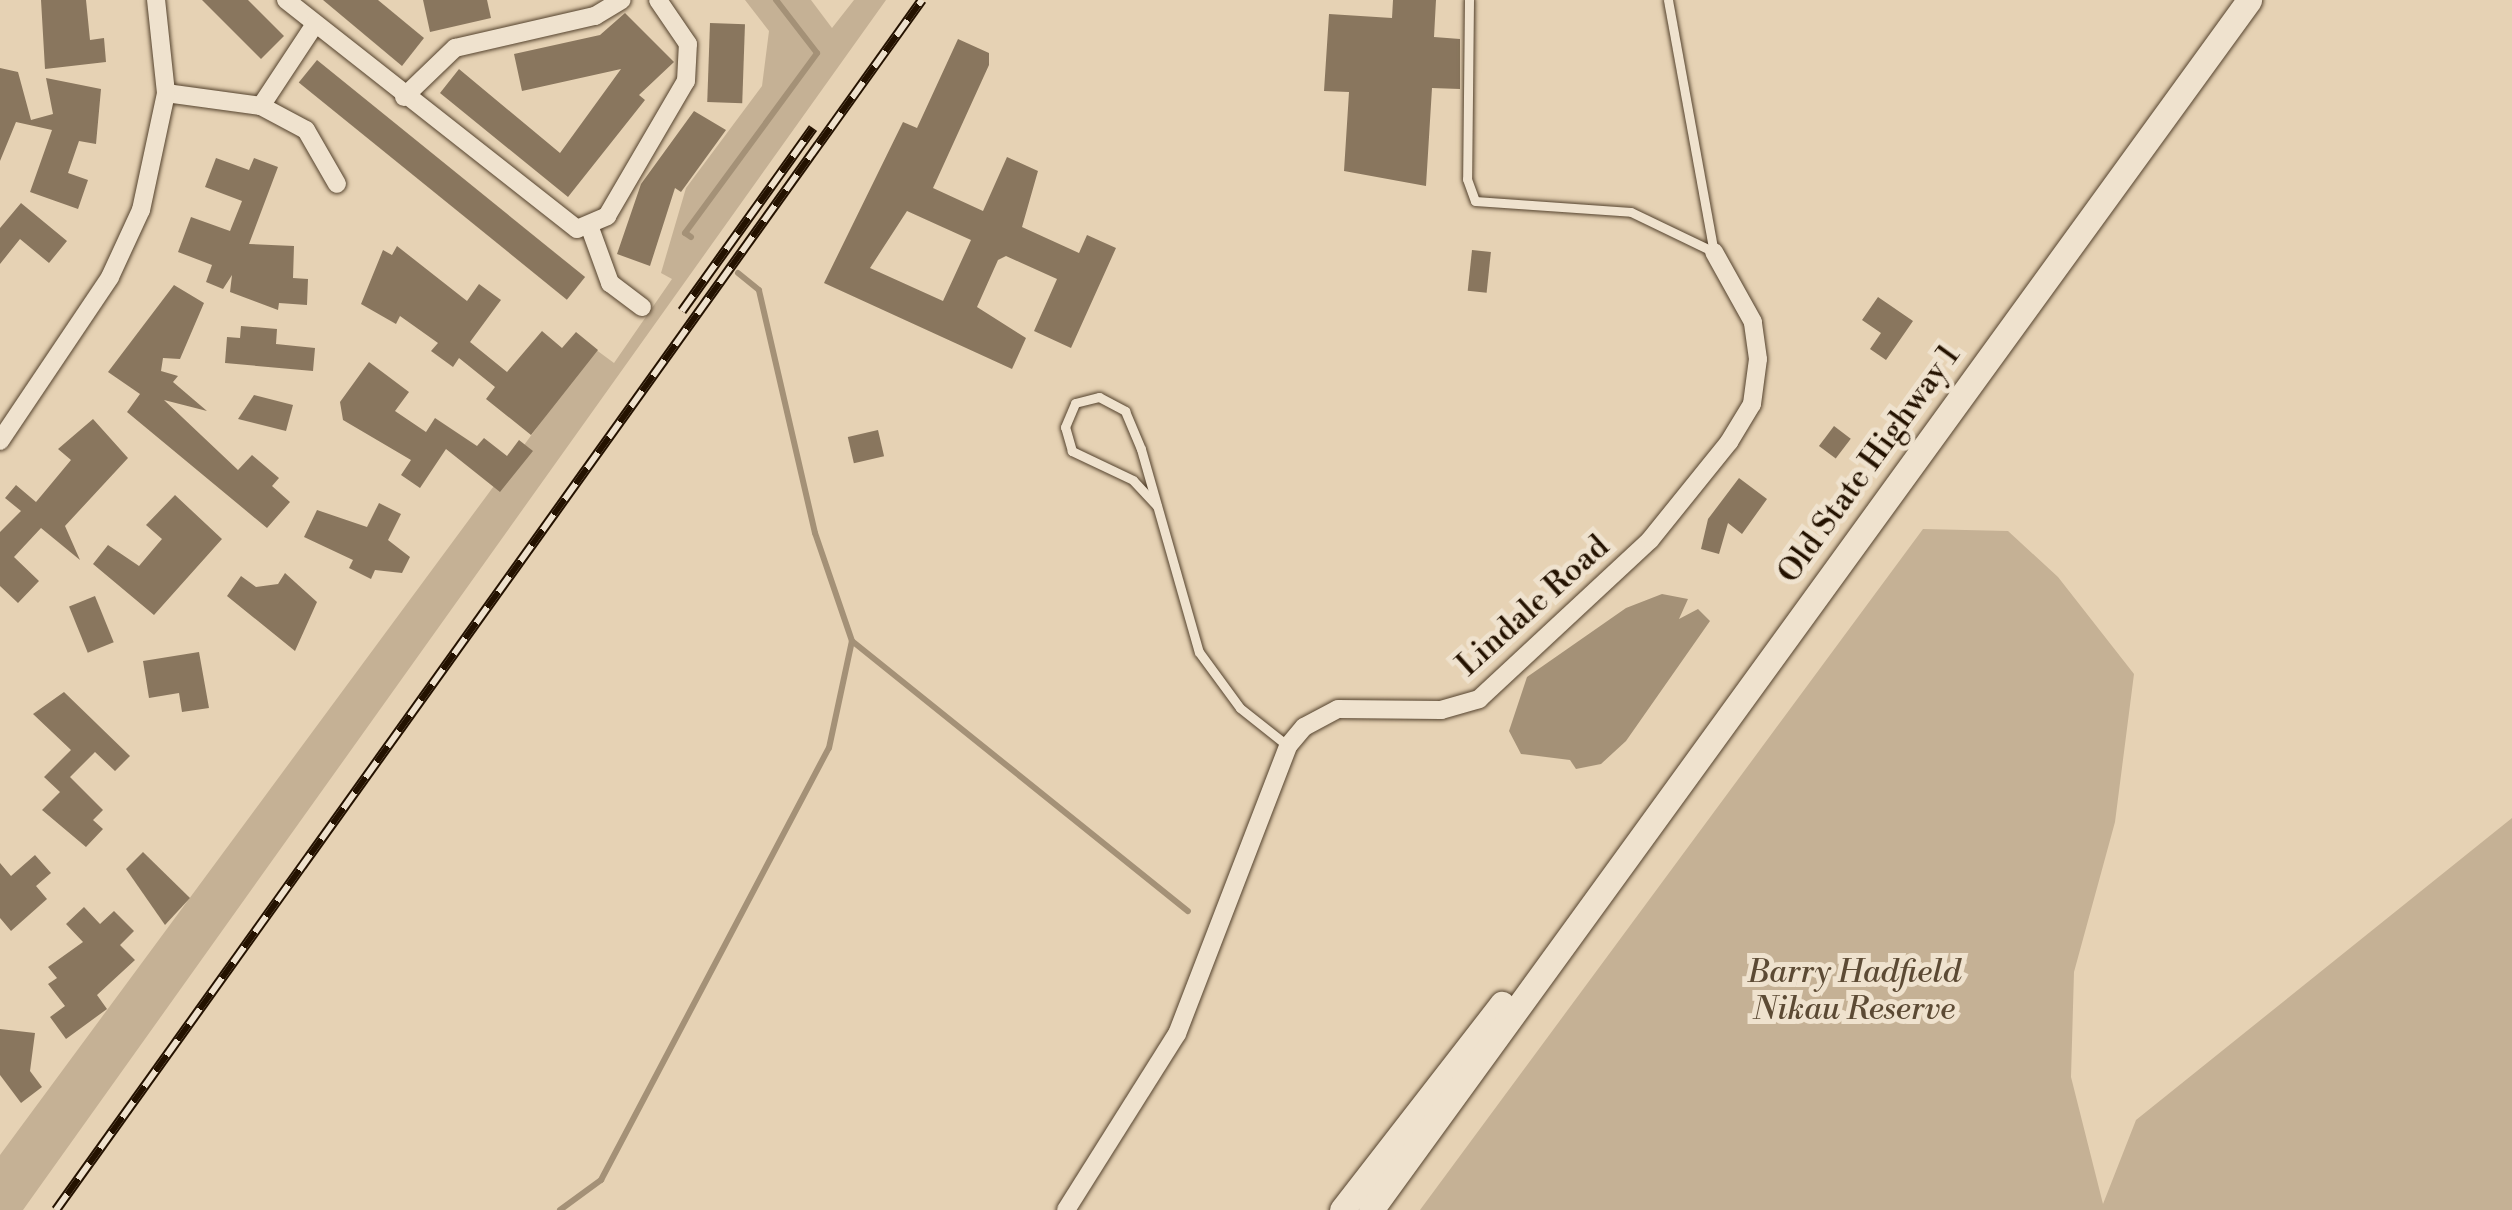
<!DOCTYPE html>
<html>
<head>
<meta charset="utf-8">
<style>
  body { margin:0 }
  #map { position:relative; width:2512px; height:1210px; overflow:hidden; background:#e6d2b4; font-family:"Libre Bodoni",serif }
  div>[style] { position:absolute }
  .green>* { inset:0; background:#c5b195 }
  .water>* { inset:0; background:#a49177 }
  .stream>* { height:6px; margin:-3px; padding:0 3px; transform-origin:3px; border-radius:3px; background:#a49177 }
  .building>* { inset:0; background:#89765e; transform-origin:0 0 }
  .roads { filter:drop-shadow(0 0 2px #54422d) drop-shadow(0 0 2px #54422d) }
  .lane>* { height:9px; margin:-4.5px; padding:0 4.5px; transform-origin:4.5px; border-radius:4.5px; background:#efe2ce }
  .street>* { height:18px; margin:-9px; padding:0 9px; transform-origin:9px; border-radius:9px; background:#efe2ce }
  .secondary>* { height:25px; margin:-12.5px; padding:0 12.5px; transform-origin:12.5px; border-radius:12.5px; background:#efe2ce }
  .rail>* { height:10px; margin-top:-5px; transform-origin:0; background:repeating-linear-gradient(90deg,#efe2ce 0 19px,#241200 0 38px); box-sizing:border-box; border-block:2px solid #241200 }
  span { translate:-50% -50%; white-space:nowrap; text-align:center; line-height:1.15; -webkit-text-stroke:10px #efe2ce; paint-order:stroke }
  .street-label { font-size:32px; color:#241200 }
  .park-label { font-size:32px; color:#5c4a34; font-style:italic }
</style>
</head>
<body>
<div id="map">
  <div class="green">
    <i style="clip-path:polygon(745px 0,811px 0,832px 28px,854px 0,886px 0,23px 1210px,0 1210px,0 1155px,595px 349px,614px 363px,672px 279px,661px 273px,686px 188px,762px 86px,769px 31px)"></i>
    <i style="clip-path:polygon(1923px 529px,2008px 531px,2058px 577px,2134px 674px,2115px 822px,2074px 972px,2071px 1077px,2103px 1204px,2136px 1120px,2512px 818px,2512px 1210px,1420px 1210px)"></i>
  </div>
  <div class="water">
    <i style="clip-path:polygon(1662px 594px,1688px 599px,1679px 619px,1698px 609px,1710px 621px,1626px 741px,1601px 764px,1576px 769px,1570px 760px,1521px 754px,1509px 731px,1527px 677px,1626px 608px)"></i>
  </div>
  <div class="stream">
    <i style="left:691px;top:237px;width:7px;rotate:-146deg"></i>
    <i style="left:685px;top:233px;width:223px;rotate:-53.7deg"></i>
    <i style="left:817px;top:53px;width:67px;rotate:-127.7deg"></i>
    <i style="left:852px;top:641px;width:431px;rotate:38.8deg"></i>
    <i style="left:560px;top:1210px;width:51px;rotate:-36.2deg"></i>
    <i style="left:601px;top:1180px;width:488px;rotate:-62.2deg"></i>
    <i style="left:829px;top:748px;width:109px;rotate:-77.9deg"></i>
    <i style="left:852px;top:641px;width:114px;rotate:-108.9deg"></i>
    <i style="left:815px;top:533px;width:249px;rotate:-103deg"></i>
    <i style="left:759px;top:290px;width:27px;rotate:-141deg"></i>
  </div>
  <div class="building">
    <i style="clip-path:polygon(41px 0,86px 0,90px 40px,104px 38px,106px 62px,45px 69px)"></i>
    <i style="clip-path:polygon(202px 0,248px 0,284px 36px,261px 59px)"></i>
    <i style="clip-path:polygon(323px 0,378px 0,424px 38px,402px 66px)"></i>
    <i style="clip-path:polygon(423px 0,487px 0,491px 18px,430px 32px)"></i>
    <i style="clip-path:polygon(1393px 0,1436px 0,1434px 37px,1460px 39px,1460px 89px,1432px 88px,1426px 186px,1344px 171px,1349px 92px,1324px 91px,1329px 14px,1392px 18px)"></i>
    <i style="clip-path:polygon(625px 13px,674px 62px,639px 95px,645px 100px,568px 197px,440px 93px,459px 69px,560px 153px,621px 69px,522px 91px,514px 54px,600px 35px)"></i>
    <i style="left:710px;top:23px;width:35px;height:79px;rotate:2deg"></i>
    <i style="clip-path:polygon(evenodd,958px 39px,989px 53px,989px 65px,933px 188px,983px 211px,1007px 157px,1038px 171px,1022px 227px,1079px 253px,1087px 235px,1116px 248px,1071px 348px,1034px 331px,1057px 279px,1006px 256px,998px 260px,977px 307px,1026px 338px,1012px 369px,824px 283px,903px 122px,917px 128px,958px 39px,907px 211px,971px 240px,943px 301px,870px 268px,907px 211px)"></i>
    <i style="left:317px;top:60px;width:345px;height:29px;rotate:39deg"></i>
    <i style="clip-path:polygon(0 68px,18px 72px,31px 120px,53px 114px,46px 78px,101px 89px,96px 144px,79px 141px,68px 173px,88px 180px,78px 209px,30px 192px,52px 130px,16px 122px,0 161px)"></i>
    <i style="clip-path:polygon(694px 111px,726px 130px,681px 192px,675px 188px,650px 266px,617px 254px,641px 184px)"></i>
    <i style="clip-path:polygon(216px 158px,249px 170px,254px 158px,278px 167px,249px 244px,294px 246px,293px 278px,308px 279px,307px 305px,279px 303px,278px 310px,230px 292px,232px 275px,223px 289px,206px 282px,212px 265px,178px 252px,191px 217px,230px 231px,242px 201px,205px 187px)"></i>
    <i style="clip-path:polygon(21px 203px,67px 241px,49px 263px,20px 239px,0 264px,0 228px)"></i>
    <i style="clip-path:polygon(397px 246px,467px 301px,479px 284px,501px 300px,470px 342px,507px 372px,542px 331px,562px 348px,576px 332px,598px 350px,531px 435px,486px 399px,495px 387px,459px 358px,453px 367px,431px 351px,438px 343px,400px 316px,396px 324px,361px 304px,383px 250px,392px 255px)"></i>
    <i style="left:1472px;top:250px;width:19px;height:41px;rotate:6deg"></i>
    <i style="clip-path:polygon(174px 285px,204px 303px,180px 359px,163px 358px,161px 371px,178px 376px,173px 382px,207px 411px,164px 400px,238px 470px,252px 455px,279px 478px,272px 486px,290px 502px,267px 528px,127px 412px,140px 394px,108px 372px)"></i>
    <i style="clip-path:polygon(1878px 297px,1913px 321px,1886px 360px,1870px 349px,1881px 333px,1862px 320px)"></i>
    <i style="clip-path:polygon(241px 326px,277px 329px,276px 344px,315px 348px,313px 371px,225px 363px,227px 337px,240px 338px)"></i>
    <i style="clip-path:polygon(369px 362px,409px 392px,395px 411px,426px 432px,435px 418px,477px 446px,484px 438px,507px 456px,519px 440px,533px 451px,500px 492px,446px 449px,420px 488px,401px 475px,411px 460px,343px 420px,340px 402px)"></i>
    <i style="clip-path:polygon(254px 395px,293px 405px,286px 431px,238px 419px)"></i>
    <i style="clip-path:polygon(93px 419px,128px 458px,65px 526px,80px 560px,41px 528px,14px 557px,39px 581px,18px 603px,0 586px,0 532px,21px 511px,5px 498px,16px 485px,36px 502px,71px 460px,58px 449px)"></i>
    <i style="left:1834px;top:426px;width:21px;height:25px;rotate:37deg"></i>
    <i style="left:878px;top:430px;width:27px;height:31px;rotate:77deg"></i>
    <i style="clip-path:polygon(1739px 478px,1767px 499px,1742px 534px,1728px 523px,1719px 554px,1701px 549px,1708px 519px)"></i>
    <i style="clip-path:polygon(175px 495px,222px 539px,154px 615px,93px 564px,108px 545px,139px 566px,162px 539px,146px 525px)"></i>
    <i style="clip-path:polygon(379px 503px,401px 514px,388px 540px,410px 557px,402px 573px,375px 570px,371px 579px,349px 568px,353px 560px,304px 537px,317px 510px,367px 527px)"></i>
    <i style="clip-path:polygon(285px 573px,317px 602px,295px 651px,227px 596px,241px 576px,256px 587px,278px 584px)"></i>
    <i style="left:95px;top:596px;width:50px;height:28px;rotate:68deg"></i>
    <i style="clip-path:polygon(199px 652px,209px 708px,182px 712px,179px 693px,149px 698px,143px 661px)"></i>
    <i style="clip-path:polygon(64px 692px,130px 756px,115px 771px,95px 752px,70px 777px,103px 810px,93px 820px,103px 829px,86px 847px,42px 810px,60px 792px,44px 777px,71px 750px,33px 714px)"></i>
    <i style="clip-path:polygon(143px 852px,190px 898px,165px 925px,126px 869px)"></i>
    <i style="clip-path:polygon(35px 855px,51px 873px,36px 886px,47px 899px,11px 931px,0 918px,0 863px,11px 876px)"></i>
    <i style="clip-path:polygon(84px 907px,100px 924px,114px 911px,134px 931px,120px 945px,135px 960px,97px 995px,107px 1009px,66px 1039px,50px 1017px,65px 1006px,48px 984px,57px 978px,48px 967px,83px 942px,66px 924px)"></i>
    <i style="clip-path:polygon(0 1029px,35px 1033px,30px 1071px,42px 1087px,21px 1103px,0 1075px)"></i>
  </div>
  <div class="roads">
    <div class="lane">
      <i style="left:1469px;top:0;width:179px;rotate:90.6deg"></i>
      <i style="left:1467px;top:179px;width:23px;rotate:70deg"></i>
      <i style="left:1475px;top:201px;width:156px;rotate:4deg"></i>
      <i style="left:1631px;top:212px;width:92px;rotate:25.7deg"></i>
      <i style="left:1668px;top:0;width:256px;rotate:79.7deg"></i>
      <i style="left:1157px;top:506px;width:35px;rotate:-133deg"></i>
      <i style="left:1133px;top:480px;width:68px;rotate:-154.6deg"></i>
      <i style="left:1072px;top:451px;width:25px;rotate:-106deg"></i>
      <i style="left:1065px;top:427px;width:26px;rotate:-67deg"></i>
      <i style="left:1075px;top:403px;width:25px;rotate:-14deg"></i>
      <i style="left:1099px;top:397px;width:30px;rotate:28deg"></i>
      <i style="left:1125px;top:411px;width:41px;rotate:67.2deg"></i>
      <i style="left:1141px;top:449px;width:211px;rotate:74.1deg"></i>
      <i style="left:1199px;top:652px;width:69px;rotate:53.8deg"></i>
      <i style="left:1240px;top:708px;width:61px;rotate:38.4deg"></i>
    </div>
    <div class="street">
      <i style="left:286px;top:0;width:370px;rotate:38.2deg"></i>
      <i style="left:577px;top:229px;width:33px;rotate:-23deg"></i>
      <i style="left:607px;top:216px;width:156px;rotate:-59.7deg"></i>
      <i style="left:686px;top:81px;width:37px;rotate:-87deg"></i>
      <i style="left:688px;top:44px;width:53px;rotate:-124.3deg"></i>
      <i style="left:166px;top:93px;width:96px;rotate:7.8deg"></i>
      <i style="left:261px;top:106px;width:51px;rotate:28.1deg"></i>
      <i style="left:306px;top:130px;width:62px;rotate:60.1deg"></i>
      <i style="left:404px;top:97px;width:71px;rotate:-43.9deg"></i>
      <i style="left:455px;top:48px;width:144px;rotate:-12.9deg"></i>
      <i style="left:595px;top:16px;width:31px;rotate:-31deg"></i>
      <i style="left:261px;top:106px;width:98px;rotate:-56.6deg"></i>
      <i style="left:590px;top:228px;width:59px;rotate:70deg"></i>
      <i style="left:610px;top:283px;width:40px;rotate:37deg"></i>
      <i style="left:0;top:441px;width:197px;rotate:-56.1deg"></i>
      <i style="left:110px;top:277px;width:74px;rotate:-65.2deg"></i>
      <i style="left:141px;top:210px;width:120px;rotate:-77.9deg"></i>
      <i style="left:166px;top:93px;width:94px;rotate:-96.1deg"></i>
      <i style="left:1066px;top:1210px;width:208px;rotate:-57.8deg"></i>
      <i style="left:1177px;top:1034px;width:309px;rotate:-68.9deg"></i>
      <i style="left:1288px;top:746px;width:25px;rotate:-50deg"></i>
      <i style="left:1304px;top:727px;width:38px;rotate:-28deg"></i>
      <i style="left:1338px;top:709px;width:103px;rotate:0.6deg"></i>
      <i style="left:1441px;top:710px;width:40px;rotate:-16deg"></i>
      <i style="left:1479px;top:699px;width:233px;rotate:-42.9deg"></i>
      <i style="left:1650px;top:540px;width:126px;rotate:-51.1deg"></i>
      <i style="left:1729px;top:442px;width:44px;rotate:-58.8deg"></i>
      <i style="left:1752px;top:404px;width:45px;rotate:-82.4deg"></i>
      <i style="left:1758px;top:359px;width:37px;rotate:-98deg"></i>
      <i style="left:1753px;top:322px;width:80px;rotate:-119.1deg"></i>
    </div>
    <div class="secondary">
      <i style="left:1342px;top:1210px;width:261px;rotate:-52.2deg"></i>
      <i style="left:1371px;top:1210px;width:1495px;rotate:-54.03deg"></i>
    </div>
  </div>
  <div class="rail">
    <i style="left:682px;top:311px;width:225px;rotate:-54.4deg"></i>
    <i style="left:56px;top:1210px;width:1488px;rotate:-54.41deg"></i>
  </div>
  <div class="street-label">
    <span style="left:1869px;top:464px;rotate:-54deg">Old State Highway 1</span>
    <span style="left:1533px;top:606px;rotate:-42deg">Lindale Road</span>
  </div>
  <div class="park-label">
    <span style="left:1854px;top:991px">Barry Hadfield<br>Nikau Reserve</span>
  </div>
</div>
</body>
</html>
